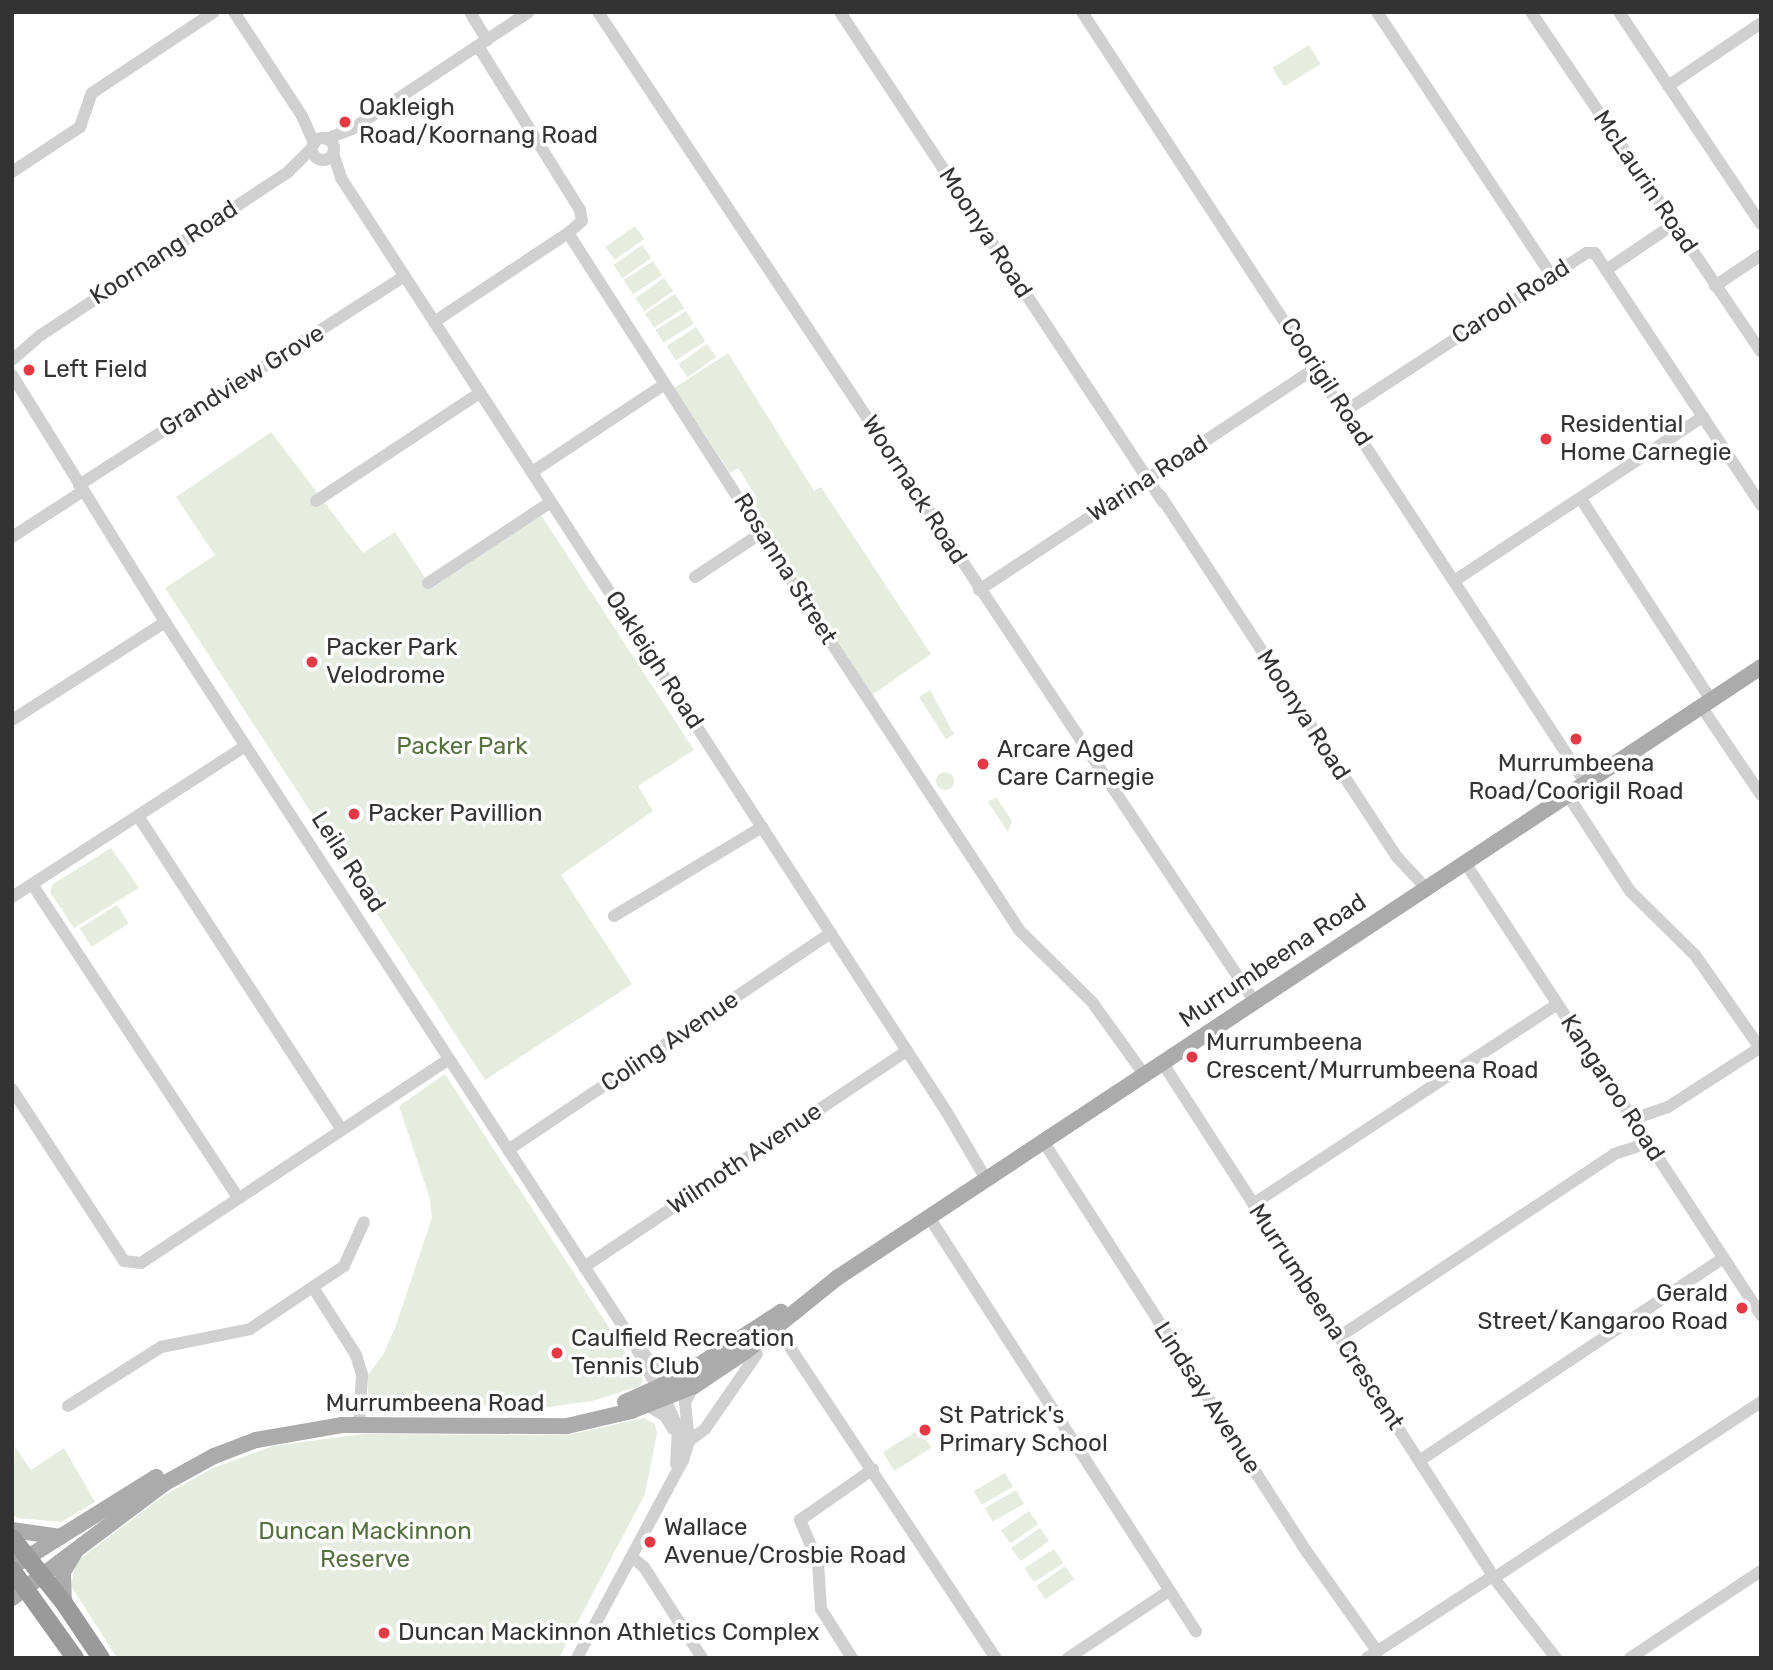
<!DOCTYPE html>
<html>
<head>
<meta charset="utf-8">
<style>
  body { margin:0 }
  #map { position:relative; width:1773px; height:1670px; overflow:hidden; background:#fff; font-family:Rubik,sans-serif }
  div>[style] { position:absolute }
  .green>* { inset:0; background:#e6ecdf; transform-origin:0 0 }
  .round { border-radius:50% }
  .minor>* { height:12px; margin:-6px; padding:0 6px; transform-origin:6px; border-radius:6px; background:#d0d0d0 }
  .minor>.ring { margin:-6px; padding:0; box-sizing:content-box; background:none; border:12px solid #d0d0d0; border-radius:50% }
  .major>* { height:16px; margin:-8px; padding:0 8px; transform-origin:8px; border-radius:8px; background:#ababab }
  .highway>* { height:18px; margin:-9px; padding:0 9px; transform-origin:9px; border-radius:9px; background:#9a9a9a }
  .dots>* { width:19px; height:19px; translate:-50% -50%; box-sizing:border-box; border:4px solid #fff; border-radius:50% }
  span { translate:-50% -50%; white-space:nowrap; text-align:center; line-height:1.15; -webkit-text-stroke:7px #fff; paint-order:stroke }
  .poi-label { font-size:24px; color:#333 }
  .left { translate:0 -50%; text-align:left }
  .right { translate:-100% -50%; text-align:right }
  .street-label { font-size:24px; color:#333 }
  .park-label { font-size:24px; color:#56703f }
  .frame { position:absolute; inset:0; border:14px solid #333; pointer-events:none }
</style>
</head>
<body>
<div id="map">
  <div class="green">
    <i style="left:1309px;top:45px;width:22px;height:43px;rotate:58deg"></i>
    <i style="left:635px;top:226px;width:16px;height:36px;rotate:55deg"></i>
    <i style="left:642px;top:245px;width:16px;height:35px;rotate:55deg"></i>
    <i style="left:653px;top:261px;width:17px;height:35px;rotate:57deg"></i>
    <i style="left:664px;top:278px;width:16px;height:35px;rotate:55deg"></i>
    <i style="left:675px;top:294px;width:17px;height:36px;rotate:57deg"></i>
    <i style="left:686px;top:311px;width:15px;height:36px;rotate:58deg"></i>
    <i style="left:696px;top:327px;width:17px;height:35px;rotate:57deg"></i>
    <i style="left:707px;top:344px;width:16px;height:35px;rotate:55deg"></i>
    <i style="clip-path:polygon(728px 353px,814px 491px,821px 487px,931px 654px,872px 695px,750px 503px,757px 498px,738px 468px,730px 473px,674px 388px)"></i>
    <i style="clip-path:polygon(271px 432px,363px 553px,395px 532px,431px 587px,541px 515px,694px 750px,638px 786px,653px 811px,561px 875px,632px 984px,485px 1080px,165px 588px,215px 555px,176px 497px)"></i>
    <i style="clip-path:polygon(930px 690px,954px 734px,946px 739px,919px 697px)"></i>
    <i class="round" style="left:936px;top:772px;width:18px;height:18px"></i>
    <i style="clip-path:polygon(996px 797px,1012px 821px,1008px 832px,988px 802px)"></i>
    <i style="clip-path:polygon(111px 848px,139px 888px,74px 928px,50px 892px,53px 884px)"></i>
    <i style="left:117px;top:905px;width:22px;height:44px;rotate:58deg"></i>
    <i style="clip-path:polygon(445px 1074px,643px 1380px,640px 1386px,592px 1401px,549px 1407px,369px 1403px,367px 1376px,383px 1355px,395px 1328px,432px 1218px,430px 1199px,399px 1106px)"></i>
    <i style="clip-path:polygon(644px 1418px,655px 1424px,657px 1434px,645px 1494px,559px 1658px,117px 1658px,71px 1586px,76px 1562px,165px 1495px,213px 1468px,273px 1446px,363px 1434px,568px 1435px)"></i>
    <i style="left:920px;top:1429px;width:22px;height:44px;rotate:58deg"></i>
    <i style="clip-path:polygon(15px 1447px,31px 1470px,64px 1448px,95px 1502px,61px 1522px,17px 1518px,12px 1512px)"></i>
    <i style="left:1005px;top:1473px;width:16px;height:36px;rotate:60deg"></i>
    <i style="left:1016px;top:1490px;width:16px;height:36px;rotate:60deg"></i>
    <i style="left:1029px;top:1511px;width:16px;height:34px;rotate:55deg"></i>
    <i style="left:1040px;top:1528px;width:16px;height:35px;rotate:55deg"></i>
    <i style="left:1054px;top:1549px;width:17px;height:35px;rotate:57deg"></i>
    <i style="left:1065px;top:1566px;width:16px;height:35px;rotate:55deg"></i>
  </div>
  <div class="minor">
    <i style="left:234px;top:12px;width:124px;rotate:56.8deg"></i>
    <i style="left:302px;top:116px;width:30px;rotate:66deg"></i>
    <i style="left:470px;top:12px;width:33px;rotate:59deg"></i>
    <i style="left:598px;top:12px;width:1187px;rotate:56.44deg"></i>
    <i style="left:840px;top:12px;width:587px;rotate:56.61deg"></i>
    <i style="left:1082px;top:12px;width:920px;rotate:56.85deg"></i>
    <i style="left:1377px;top:12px;width:315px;rotate:56.5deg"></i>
    <i style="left:1531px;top:12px;width:410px;rotate:55.9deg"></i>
    <i style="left:1619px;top:12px;width:255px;rotate:56.2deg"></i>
    <i style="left:478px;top:46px;width:193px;rotate:58.1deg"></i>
    <i style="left:580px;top:210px;width:11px;rotate:80deg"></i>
    <i style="left:582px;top:221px;width:18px;rotate:139deg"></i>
    <i style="left:568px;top:233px;width:468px;rotate:57.3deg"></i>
    <i style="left:821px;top:627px;width:362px;rotate:56.8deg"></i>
    <i style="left:1019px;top:930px;width:103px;rotate:44.6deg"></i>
    <i style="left:1092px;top:1002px;width:89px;rotate:54.2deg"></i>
    <i style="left:1668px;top:86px;width:112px;rotate:-34.1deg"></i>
    <i class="ring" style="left:312px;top:138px;width:10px;height:10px"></i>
    <i style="left:326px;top:139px;width:28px;rotate:-21deg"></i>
    <i style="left:352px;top:129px;width:212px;rotate:-33.5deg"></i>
    <i style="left:333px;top:153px;width:26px;rotate:72deg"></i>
    <i style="left:341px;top:178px;width:1112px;rotate:57.04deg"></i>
    <i style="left:946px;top:1111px;width:79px;rotate:59.5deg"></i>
    <i style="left:12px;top:172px;width:82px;rotate:-33.5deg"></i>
    <i style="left:80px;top:127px;width:36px;rotate:-71deg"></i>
    <i style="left:92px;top:93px;width:146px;rotate:-33.6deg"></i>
    <i style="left:1606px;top:270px;width:282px;rotate:56.6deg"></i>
    <i style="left:1715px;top:286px;width:55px;rotate:-34deg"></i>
    <i style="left:434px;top:322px;width:161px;rotate:-33.6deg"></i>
    <i style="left:12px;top:360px;width:38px;rotate:-41deg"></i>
    <i style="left:41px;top:335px;width:296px;rotate:-33.4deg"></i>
    <i style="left:288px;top:172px;width:34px;rotate:-45deg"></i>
    <i style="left:12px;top:375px;width:291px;rotate:58.2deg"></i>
    <i style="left:165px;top:622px;width:857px;rotate:56.96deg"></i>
    <i style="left:632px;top:1340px;width:55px;rotate:62deg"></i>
    <i style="left:1345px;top:411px;width:288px;rotate:-33.2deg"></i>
    <i style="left:1586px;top:253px;width:9px"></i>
    <i style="left:1595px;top:253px;width:20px;rotate:57deg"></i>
    <i style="left:1606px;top:270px;width:82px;rotate:-34.1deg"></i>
    <i style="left:532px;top:472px;width:159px;rotate:-33.5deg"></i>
    <i style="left:79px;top:485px;width:386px;rotate:-32.7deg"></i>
    <i style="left:1160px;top:495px;width:433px;rotate:56.8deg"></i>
    <i style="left:1397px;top:857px;width:41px;rotate:47deg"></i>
    <i style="left:1581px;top:499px;width:239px;rotate:57.1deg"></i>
    <i style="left:316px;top:501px;width:196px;rotate:-33.4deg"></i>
    <i style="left:12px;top:537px;width:85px;rotate:-32.9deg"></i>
    <i style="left:695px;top:577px;width:82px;rotate:-33.5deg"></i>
    <i style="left:1457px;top:579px;width:295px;rotate:-33.4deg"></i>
    <i style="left:428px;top:583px;width:147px;rotate:-33.4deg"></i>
    <i style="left:979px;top:590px;width:404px;rotate:-33.4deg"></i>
    <i style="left:1701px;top:706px;width:107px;rotate:56deg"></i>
    <i style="left:12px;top:720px;width:182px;rotate:-32.6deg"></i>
    <i style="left:1567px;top:794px;width:116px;rotate:57deg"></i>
    <i style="left:1630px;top:891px;width:91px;rotate:44.6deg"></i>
    <i style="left:1695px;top:955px;width:113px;rotate:55deg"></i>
    <i style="left:138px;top:816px;width:372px;rotate:57deg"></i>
    <i style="left:1464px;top:861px;width:543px;rotate:56.81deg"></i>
    <i style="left:32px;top:884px;width:376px;rotate:56.7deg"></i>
    <i style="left:12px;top:897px;width:278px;rotate:-32.9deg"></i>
    <i style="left:614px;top:916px;width:173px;rotate:-31deg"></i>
    <i style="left:1162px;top:1062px;width:606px;rotate:57.2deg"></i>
    <i style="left:12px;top:1089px;width:205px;rotate:56.9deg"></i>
    <i style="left:124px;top:1261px;width:17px;rotate:7deg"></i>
    <i style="left:141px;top:1263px;width:369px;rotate:-33.5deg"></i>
    <i style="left:1633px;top:1119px;width:37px;rotate:-19deg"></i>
    <i style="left:1668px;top:1107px;width:111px;rotate:-32.8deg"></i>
    <i style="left:1043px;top:1141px;width:480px;rotate:57.3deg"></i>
    <i style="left:1302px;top:1545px;width:130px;rotate:54.7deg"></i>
    <i style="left:508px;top:1150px;width:389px;rotate:-33.9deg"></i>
    <i style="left:1253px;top:1204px;width:364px;rotate:-33.3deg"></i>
    <i style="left:929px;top:1217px;width:493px;rotate:57.2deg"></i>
    <i style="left:584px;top:1267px;width:389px;rotate:-33.8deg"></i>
    <i style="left:314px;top:1289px;width:78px;rotate:57.5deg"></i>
    <i style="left:356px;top:1355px;width:21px;rotate:73deg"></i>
    <i style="left:362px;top:1375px;width:49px;rotate:93.5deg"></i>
    <i style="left:772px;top:1320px;width:405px;rotate:56.5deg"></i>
    <i style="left:1339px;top:1337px;width:330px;rotate:-33.6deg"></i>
    <i style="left:1614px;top:1154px;width:36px;rotate:-18deg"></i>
    <i style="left:640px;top:1348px;width:45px;rotate:53.1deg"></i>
    <i style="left:665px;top:1399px;width:32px;rotate:66deg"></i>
    <i style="left:678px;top:1428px;width:36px;rotate:93deg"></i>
    <i style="left:647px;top:1405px;width:21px;rotate:31deg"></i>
    <i style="left:665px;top:1416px;width:15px;rotate:58deg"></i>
    <i style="left:68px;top:1406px;width:110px;rotate:-32.4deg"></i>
    <i style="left:161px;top:1347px;width:91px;rotate:-11.4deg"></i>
    <i style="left:250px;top:1329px;width:113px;rotate:-33.8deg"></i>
    <i style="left:344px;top:1266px;width:48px;rotate:-65.6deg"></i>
    <i style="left:689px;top:1441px;width:20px;rotate:-37deg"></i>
    <i style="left:705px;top:1429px;width:91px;rotate:-55.3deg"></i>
    <i style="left:1419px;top:1461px;width:366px;rotate:-33.7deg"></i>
    <i style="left:632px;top:1557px;width:16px;rotate:40deg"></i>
    <i style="left:644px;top:1567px;width:108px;rotate:57.5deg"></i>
    <i style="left:1500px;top:1574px;width:313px;rotate:-33.4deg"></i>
    <i style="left:1497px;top:1582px;width:96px;rotate:52.2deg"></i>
    <i style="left:577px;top:1658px;width:225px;rotate:-61.8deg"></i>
    <i style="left:683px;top:1460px;width:20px;rotate:-72deg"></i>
    <i style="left:689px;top:1441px;width:39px;rotate:-96deg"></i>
    <i style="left:685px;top:1402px;width:18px;rotate:-61deg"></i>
    <i style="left:852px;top:1658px;width:58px;rotate:-122.3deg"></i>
    <i style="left:821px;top:1609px;width:47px;rotate:-93.7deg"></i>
    <i style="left:818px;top:1562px;width:46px;rotate:-113.2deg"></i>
    <i style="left:800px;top:1520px;width:89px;rotate:-34.9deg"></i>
    <i style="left:1068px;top:1658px;width:121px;rotate:-33.6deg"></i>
    <i style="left:1367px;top:1658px;width:145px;rotate:-33.1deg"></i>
    <i style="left:1630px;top:1658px;width:157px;rotate:-33.6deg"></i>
  </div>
  <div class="major">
    <i style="left:625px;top:1402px;width:57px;rotate:-23.9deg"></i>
    <i style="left:677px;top:1379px;width:124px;rotate:-32.8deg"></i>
    <i style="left:12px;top:1530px;width:49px;rotate:8.1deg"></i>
    <i style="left:12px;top:1567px;width:170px;rotate:-32deg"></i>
    <i style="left:12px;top:1598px;width:191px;rotate:-36.9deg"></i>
    <i style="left:165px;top:1483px;width:56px;rotate:-28.9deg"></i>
    <i style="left:214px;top:1456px;width:45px;rotate:-20.9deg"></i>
    <i style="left:256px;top:1440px;width:87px;rotate:-9.9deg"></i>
    <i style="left:342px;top:1425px;width:225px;rotate:0.3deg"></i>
    <i style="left:567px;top:1426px;width:66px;rotate:-13.2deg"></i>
    <i style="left:631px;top:1411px;width:68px;rotate:-21.6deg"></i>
    <i style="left:694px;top:1386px;width:61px;rotate:-33.7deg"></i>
    <i style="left:745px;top:1352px;width:118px;rotate:-38.8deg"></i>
    <i style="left:837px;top:1278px;width:1108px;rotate:-33.47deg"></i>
    <i style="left:64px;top:1603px;width:31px;rotate:-92deg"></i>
    <i style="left:63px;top:1572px;width:23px;rotate:-59deg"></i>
  </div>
  <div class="highway">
    <i style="left:12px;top:1538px;width:83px;rotate:51.3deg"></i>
    <i style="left:64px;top:1603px;width:66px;rotate:56.1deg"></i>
    <i style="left:12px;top:1570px;width:108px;rotate:54.4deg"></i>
  </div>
  <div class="dots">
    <i style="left:345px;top:122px;background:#e63946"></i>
    <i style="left:29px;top:370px;background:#e63946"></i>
    <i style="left:1546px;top:439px;background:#e63946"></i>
    <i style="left:312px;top:662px;background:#e63946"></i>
    <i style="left:1576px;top:739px;background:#e63946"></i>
    <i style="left:983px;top:764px;background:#e63946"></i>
    <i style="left:354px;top:814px;background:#e63946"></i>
    <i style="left:1192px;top:1057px;background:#e63946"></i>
    <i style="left:1742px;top:1308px;background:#e63946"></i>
    <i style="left:557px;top:1353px;background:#e63946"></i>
    <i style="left:925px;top:1430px;background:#e63946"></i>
    <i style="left:650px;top:1542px;background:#e63946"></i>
    <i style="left:384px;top:1633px;background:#e63946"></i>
  </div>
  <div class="poi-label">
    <span class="left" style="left:359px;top:122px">Oakleigh<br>Road/Koornang Road</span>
    <span class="left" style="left:43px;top:370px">Left Field</span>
    <span class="left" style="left:1560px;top:439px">Residential<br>Home Carnegie</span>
    <span class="left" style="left:326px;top:662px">Packer Park<br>Velodrome</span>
    <span class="left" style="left:997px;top:764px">Arcare Aged<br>Care Carnegie</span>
    <span style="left:1576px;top:778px">Murrumbeena<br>Road/Coorigil Road</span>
    <span class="left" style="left:368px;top:814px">Packer Pavillion</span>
    <span class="left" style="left:1206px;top:1057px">Murrumbeena<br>Crescent/Murrumbeena Road</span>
    <span class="right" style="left:1728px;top:1308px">Gerald<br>Street/Kangaroo Road</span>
    <span class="left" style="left:571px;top:1353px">Caulfield Recreation<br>Tennis Club</span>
    <span class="left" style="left:939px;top:1430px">St Patrick's<br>Primary School</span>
    <span class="left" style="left:664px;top:1542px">Wallace<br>Avenue/Crosbie Road</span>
    <span class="left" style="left:398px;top:1633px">Duncan Mackinnon Athletics Complex</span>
  </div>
  <div class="street-label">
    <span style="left:1645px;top:182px;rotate:56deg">McLaurin Road</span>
    <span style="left:985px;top:233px;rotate:57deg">Moonya Road</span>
    <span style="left:164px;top:253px;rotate:-33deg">Koornang Road</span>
    <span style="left:1511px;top:302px;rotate:-33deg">Carool Road</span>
    <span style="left:242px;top:381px;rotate:-32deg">Grandview Grove</span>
    <span style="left:1326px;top:382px;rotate:57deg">Coorigil Road</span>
    <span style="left:1148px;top:479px;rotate:-33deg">Warina Road</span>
    <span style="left:914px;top:490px;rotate:57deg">Woornack Road</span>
    <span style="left:785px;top:569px;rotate:58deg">Rosanna Street</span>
    <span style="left:654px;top:660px;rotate:57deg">Oakleigh Road</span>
    <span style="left:1303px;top:715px;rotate:57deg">Moonya Road</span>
    <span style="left:348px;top:862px;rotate:57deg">Leila Road</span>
    <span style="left:1273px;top:961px;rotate:-34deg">Murrumbeena Road</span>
    <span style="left:670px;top:1042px;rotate:-34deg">Coling Avenue</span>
    <span style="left:1612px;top:1088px;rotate:57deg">Kangaroo Road</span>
    <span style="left:745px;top:1159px;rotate:-34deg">Wilmoth Avenue</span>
    <span style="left:1326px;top:1317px;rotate:57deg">Murrumbeena Crescent</span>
    <span style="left:1207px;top:1398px;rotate:57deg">Lindsay Avenue</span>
    <span style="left:435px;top:1404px">Murrumbeena Road</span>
  </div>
  <div class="park-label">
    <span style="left:462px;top:747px">Packer Park</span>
    <span style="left:365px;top:1546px">Duncan Mackinnon<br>Reserve</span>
  </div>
  <div class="frame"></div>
</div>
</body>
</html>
